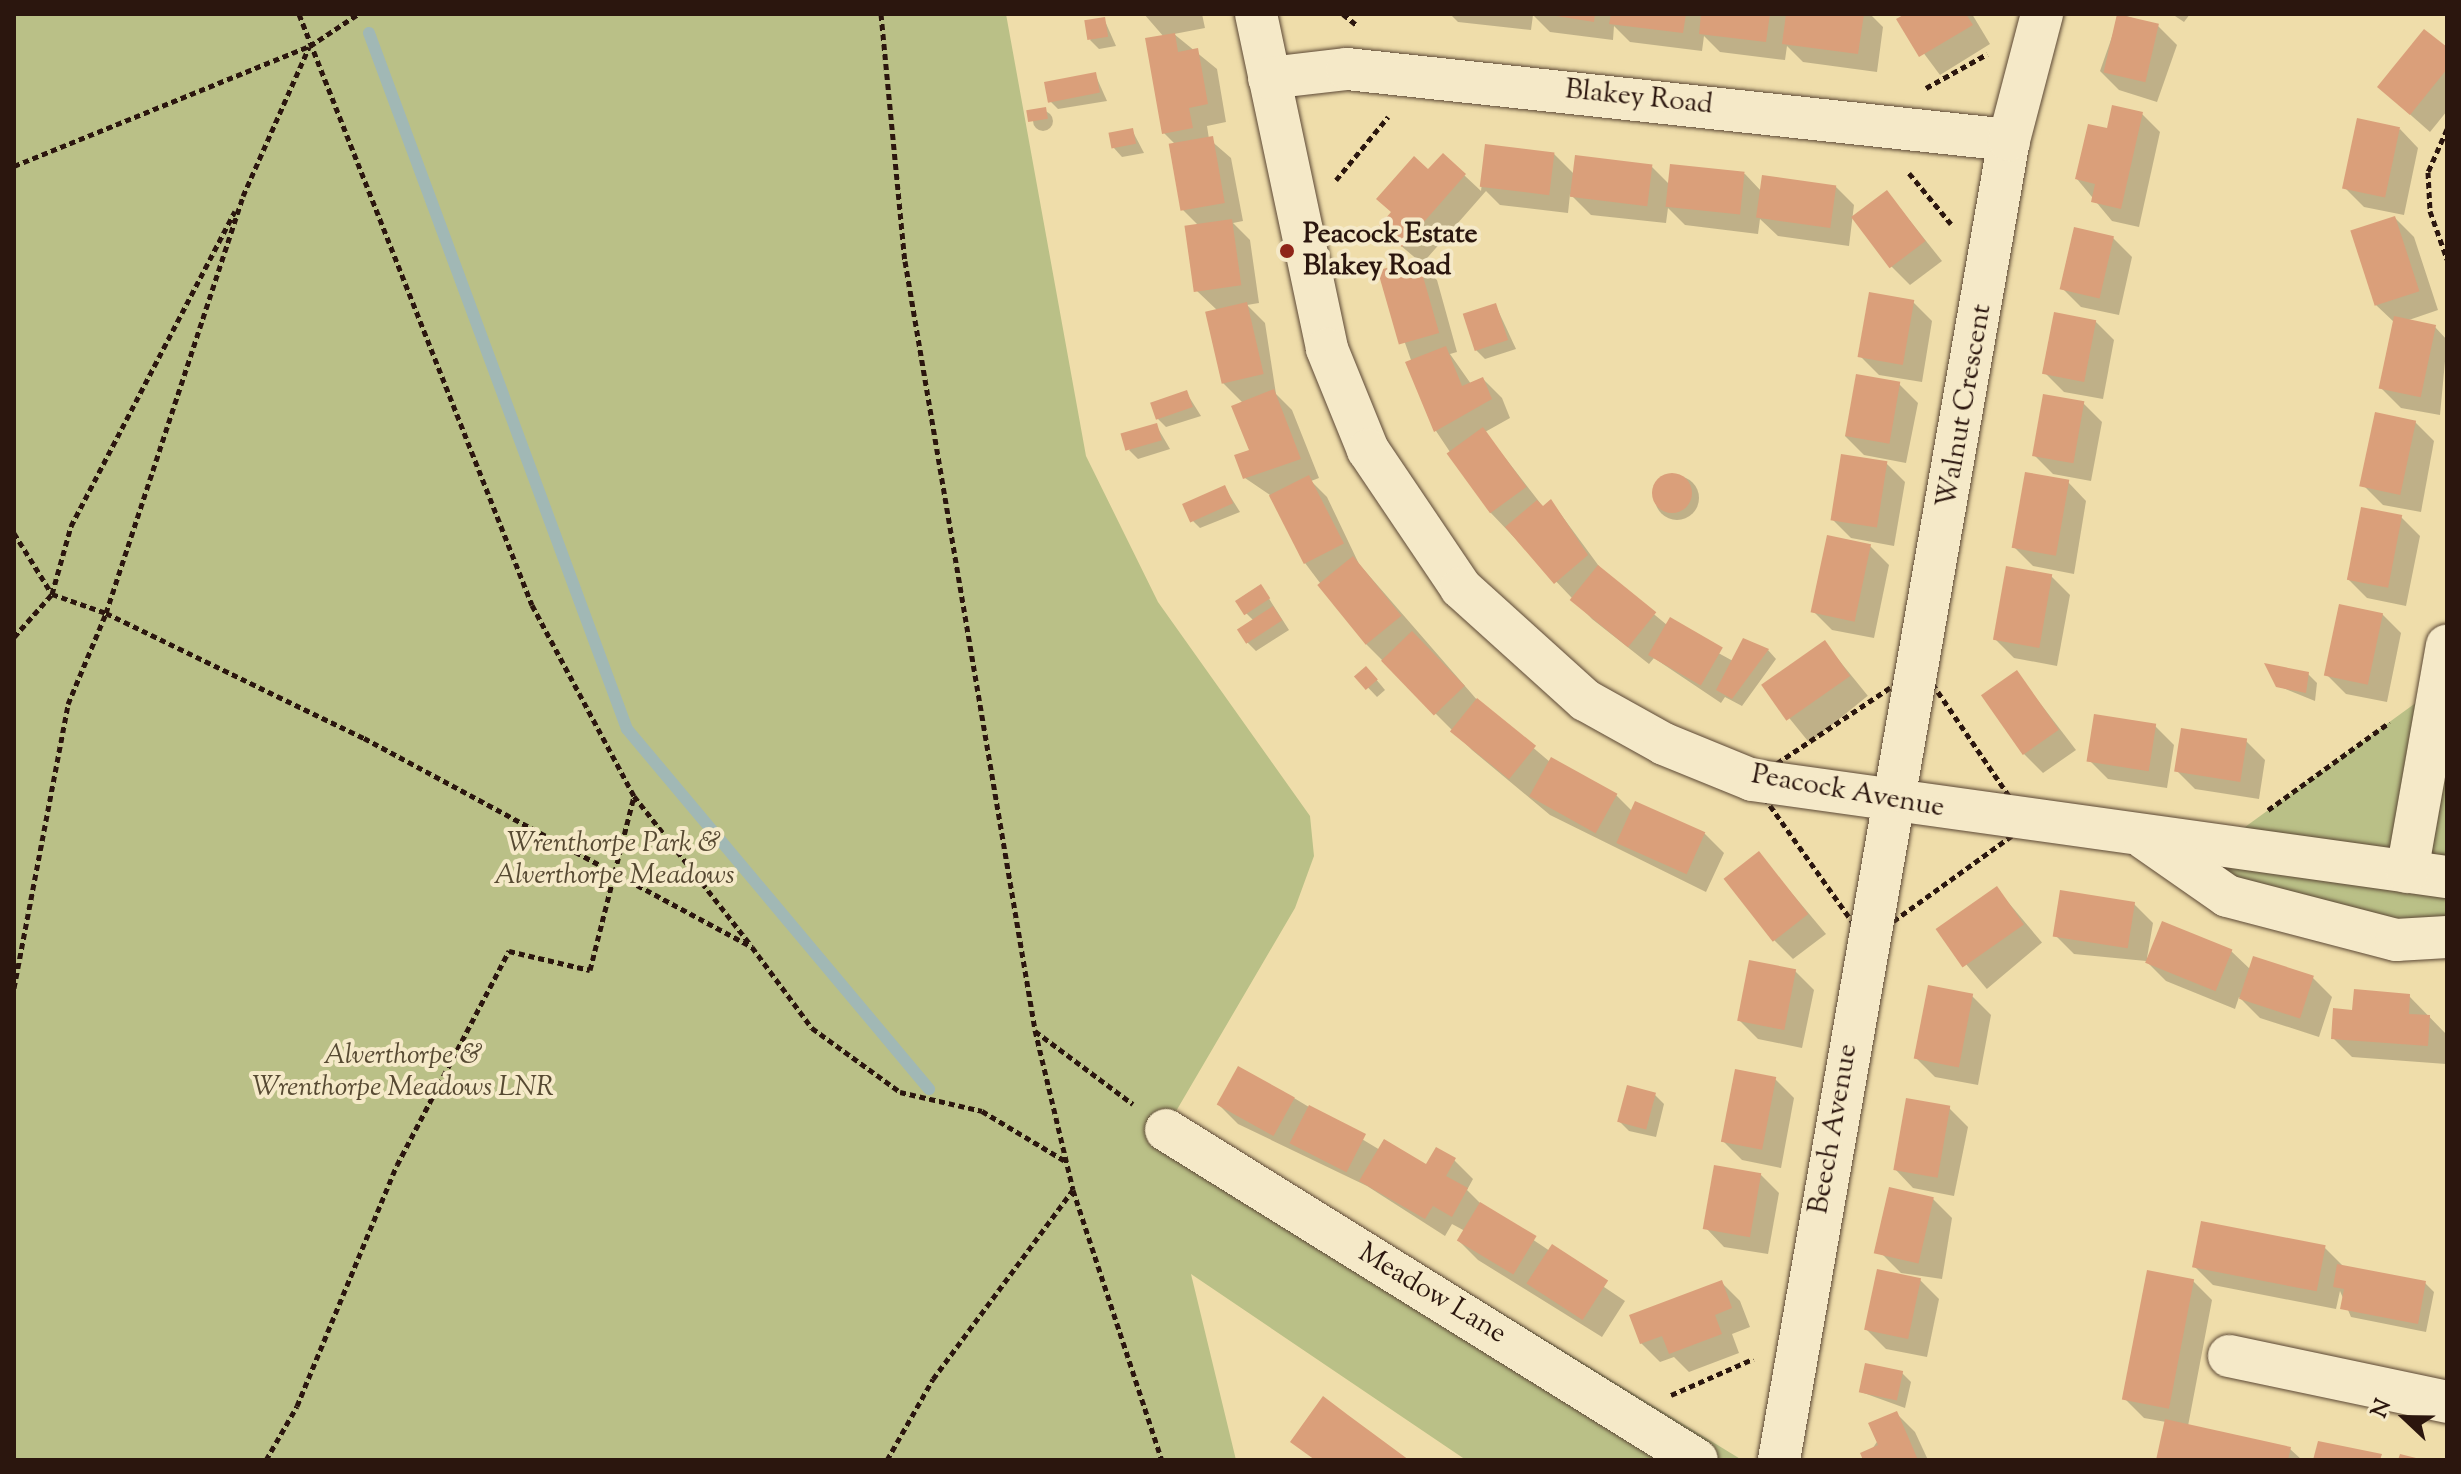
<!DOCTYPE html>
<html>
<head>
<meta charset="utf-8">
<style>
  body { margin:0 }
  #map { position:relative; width:2461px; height:1474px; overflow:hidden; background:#efddaa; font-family:"Sorts Mill Goudy",serif }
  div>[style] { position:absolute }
  .green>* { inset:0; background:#bac087 }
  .shadow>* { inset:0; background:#0003; transform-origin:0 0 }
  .round { border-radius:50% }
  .stream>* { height:12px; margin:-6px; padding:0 6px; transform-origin:6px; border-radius:6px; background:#a1b8b5 }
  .building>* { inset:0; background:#da9f7a; transform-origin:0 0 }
  .path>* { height:5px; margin-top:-2.5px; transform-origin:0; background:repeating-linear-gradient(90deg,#2b160e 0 6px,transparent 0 10px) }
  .roads { filter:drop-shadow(0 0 2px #5c4835) drop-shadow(0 0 2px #5c4835) }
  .street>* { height:42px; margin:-21px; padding:0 21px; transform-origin:21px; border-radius:21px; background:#f5e9c8 }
  .dots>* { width:22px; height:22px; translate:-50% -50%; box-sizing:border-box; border:4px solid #f5e9c8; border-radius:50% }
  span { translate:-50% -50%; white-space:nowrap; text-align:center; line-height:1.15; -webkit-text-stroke:8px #f5e9c8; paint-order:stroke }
  .street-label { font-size:28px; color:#2b160e }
  .poi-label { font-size:28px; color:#2b160e; font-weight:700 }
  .left { translate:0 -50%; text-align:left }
  .park-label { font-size:28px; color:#564932; font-style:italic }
  .frame { position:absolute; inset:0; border:16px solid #2b160e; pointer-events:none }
  .north { position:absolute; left:2365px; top:1378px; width:80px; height:80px; -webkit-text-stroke:6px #f5e9c8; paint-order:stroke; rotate:292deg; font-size:22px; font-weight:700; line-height:32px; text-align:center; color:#2b160e }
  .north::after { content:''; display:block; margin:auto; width:28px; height:36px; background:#2b160e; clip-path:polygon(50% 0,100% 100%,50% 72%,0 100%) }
</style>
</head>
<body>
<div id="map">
  <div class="green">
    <i style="clip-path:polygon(14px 14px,1006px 14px,1086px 456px,1158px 602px,1310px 816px,1314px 856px,1295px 908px,1175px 1113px,1742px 1460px,1466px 1460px,1191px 1274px,1236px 1460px,14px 1460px)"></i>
    <i style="clip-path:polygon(2439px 686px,2447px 747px,2447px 937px,2227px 896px,2143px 838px,2223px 843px)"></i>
  </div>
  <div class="shadow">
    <i style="clip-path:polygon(1144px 14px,1202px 14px,1205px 28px,1174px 34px,1217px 69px,1226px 122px,1207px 126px,1209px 139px,1231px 158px,1243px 221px,1233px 223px,1250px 240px,1259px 303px,1247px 305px,1265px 323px,1276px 394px,1292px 410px,1319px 478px,1311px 481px,1327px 497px,1359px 564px,1478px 701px,1550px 762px,1616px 795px,1632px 811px,1705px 834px,1724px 853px,1706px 892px,1550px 815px,1472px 750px,1366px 644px,1305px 563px,1270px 495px,1245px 478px,1251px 451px,1243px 403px,1223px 383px,1218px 311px,1197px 291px,1199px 226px,1183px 210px,1176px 145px,1164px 133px,1164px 37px)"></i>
    <i style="clip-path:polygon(1450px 14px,1870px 14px,1883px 27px,1877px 72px,1803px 62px,1787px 46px,1785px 60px,1720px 52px,1704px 36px,1702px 51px,1630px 42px,1614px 26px,1613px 40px,1550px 32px,1533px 15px,1531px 30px,1458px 22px)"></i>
    <i style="clip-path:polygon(1909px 14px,1972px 14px,1990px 44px,1940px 75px,1899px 20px)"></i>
    <i style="clip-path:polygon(2120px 14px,2158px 26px,2177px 45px,2157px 102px,2119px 90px,2100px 71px)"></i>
    <i style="clip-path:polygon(2172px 14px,2190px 14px,2184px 22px)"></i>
    <i style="clip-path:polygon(1104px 19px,1116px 46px,1099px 49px,1090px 40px)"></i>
    <i style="clip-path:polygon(2447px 50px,2447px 111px,2430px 132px,2379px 87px)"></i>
    <i style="clip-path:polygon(1095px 74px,1107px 101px,1058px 109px,1049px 100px)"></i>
    <i class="round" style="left:1033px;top:111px;width:20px;height:20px"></i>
    <i style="clip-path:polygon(2142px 114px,2160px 132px,2139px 227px,2112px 221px,2077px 179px,2109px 131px)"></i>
    <i style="clip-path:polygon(2400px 129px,2418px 148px,2404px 215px,2364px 207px,2345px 188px)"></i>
    <i style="clip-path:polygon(1132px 130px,1144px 153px,1122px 157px,1113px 147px)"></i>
    <i style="clip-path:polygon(1486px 146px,1554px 154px,1575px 175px,1651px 166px,1669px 184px,1745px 174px,1762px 192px,1835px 186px,1854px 205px,1849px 246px,1778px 236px,1760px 219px,1758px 234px,1685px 225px,1668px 208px,1666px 223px,1591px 215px,1570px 194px,1568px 213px,1500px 205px,1486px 191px,1421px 265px,1437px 280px,1457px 352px,1450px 354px,1471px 384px,1483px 379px,1502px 398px,1510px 418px,1485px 432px,1544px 508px,1551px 501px,1604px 573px,1667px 625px,1733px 661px,1768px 650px,1776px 659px,1742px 706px,1725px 697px,1721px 703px,1654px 658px,1649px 664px,1592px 619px,1490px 512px,1436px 431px,1380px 272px,1419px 261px,1400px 245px,1429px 172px,1464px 175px,1481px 191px)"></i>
    <i style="clip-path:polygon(1887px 192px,1942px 261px,1910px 285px,1891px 266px)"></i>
    <i style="clip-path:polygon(2395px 218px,2414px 237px,2438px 310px,2406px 321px,2435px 327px,2447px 340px,2440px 415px,2401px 408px,2382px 389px,2395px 323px,2376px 305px)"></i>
    <i style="clip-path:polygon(2113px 238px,2132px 257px,2119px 315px,2081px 307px,2062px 288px)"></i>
    <i style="clip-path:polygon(1913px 302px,1932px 321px,1922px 382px,1879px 375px,1860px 356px)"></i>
    <i style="clip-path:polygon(1496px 306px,1516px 349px,1485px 359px,1476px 350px)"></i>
    <i style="clip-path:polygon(2095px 321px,2114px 340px,2103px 399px,2064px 392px,2045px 373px)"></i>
    <i style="clip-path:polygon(1899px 384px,1918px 403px,1906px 463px,1864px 455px,1845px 436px)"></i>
    <i style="clip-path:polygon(1186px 392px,1201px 416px,1166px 427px,1157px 418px)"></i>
    <i style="clip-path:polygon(2083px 403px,2102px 422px,2091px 481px,2053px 474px,2034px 455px)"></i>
    <i style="clip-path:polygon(2415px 422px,2434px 441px,2421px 512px,2383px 505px,2364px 486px)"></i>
    <i style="clip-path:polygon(1156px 425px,1170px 449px,1138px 459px,1129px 450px)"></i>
    <i style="clip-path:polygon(1886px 463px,1905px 482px,1894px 546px,1851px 538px,1832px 519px)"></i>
    <i class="round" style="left:1655px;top:476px;width:44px;height:44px"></i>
    <i style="clip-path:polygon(2068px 482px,2086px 501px,2074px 574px,2033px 566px,2014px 547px)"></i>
    <i style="clip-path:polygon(1225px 488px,1240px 512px,1200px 528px,1191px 519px)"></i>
    <i style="clip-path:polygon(2401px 517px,2420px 536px,2406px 606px,2367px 598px,2348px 579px)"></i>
    <i style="clip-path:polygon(1870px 546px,1889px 565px,1874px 638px,1832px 630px,1813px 611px)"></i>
    <i style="clip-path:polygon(2051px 576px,2070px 595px,2057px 666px,2014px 658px,1995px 639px)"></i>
    <i style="clip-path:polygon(1261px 586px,1289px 630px,1256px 651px,1247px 642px,1254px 621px,1246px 613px)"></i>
    <i style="clip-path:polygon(2382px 614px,2401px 633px,2387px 702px,2346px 694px,2327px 675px)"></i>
    <i style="left:1825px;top:643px;width:68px;height:75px;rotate:51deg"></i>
    <i style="clip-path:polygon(2016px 672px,2076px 750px,2043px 773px,2024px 754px)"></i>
    <i style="clip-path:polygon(2308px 674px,2317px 683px,2315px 701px,2278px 686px)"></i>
    <i style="clip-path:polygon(1357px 676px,1375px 678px,1385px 690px,1377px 697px)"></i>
    <i style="clip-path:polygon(2155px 726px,2174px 745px,2167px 788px,2108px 779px,2089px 760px)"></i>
    <i style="clip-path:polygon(2246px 741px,2265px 760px,2259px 799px,2195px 789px,2176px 770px)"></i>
    <i style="clip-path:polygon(1759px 854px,1826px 934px,1793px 959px,1774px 940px)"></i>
    <i style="left:1997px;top:889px;width:70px;height:72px;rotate:50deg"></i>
    <i style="clip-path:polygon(2134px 904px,2153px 923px,2147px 958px,2231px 951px,2251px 970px,2313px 978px,2332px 997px,2319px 1037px,2260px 1018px,2239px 997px,2235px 1009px,2166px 981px,2146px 961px,2074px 954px,2055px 935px)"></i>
    <i style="clip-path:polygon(1795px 971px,1814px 990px,1802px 1048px,1758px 1039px,1739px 1020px)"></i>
    <i style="clip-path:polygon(1972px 996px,1991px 1015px,1978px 1085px,1935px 1077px,1916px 1058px)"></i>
    <i style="clip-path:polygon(2409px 996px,2447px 1035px,2446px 1064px,2352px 1057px,2333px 1038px,2354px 1012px)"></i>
    <i style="clip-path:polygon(1775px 1079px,1794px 1098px,1781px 1168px,1742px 1160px,1723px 1141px)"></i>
    <i style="clip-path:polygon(1655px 1095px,1664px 1104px,1656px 1137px,1629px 1131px,1620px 1122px)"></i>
    <i style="clip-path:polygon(1294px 1098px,1380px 1150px,1427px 1167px,1454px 1160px,1473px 1179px,1467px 1190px,1484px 1207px,1625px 1301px,1602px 1337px,1478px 1260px,1459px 1241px,1465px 1231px,1452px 1224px,1445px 1236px,1367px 1186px,1238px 1124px,1219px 1105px)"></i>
    <i style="clip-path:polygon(1949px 1108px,1968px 1127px,1954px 1196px,1913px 1188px,1895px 1169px)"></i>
    <i style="clip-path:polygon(1760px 1174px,1779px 1193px,1768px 1254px,1724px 1247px,1706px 1228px)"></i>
    <i style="clip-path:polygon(1933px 1199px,1952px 1218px,1942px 1279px,1901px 1273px,1881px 1253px)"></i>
    <i style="clip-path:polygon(2325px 1248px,2345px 1268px,2425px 1283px,2434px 1292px,2426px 1332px,2351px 1317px,2340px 1291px,2336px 1309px,2213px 1285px,2194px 1266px)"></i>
    <i style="clip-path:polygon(1920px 1280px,1939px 1299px,1927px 1357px,1886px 1349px,1867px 1330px)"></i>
    <i style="clip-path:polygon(2193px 1281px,2212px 1300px,2188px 1426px,2290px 1449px,2302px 1460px,2158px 1460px,2166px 1422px,2144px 1418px,2125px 1399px)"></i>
    <i style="clip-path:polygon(1721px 1282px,1740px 1301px,1750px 1327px,1732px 1334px,1739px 1353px,1689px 1372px,1674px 1357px,1660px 1362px,1641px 1343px)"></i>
    <i style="clip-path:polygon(1902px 1373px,1911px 1382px,1905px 1408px,1861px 1392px)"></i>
    <i style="clip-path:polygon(1896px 1413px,1915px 1432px,1928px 1460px,1865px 1460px)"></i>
  </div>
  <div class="stream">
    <i style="left:369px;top:33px;width:742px;rotate:69.66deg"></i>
    <i style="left:627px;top:729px;width:470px;rotate:50deg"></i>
  </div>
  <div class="building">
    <i style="clip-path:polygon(1544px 14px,1595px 14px,1594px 22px)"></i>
    <i style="clip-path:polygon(1611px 14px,1686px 14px,1683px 33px,1609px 24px)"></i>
    <i style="clip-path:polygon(1701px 14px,1770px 14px,1766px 42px,1699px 34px)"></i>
    <i style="clip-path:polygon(1786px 14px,1864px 14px,1858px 54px,1782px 44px)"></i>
    <i style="clip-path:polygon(1905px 14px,1966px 14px,1973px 25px,1919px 57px,1896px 19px)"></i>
    <i style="left:2117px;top:14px;width:43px;height:60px;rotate:13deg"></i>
    <i style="left:1105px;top:17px;width:20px;height:21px;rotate:81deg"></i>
    <i style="clip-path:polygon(2424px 29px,2447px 47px,2447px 69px,2410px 115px,2377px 87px)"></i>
    <i style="clip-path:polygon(1175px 33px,1178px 52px,1198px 48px,1208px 104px,1189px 108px,1193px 128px,1162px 134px,1145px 38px)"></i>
    <i style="left:1096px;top:72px;width:21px;height:53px;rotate:79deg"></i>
    <i style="clip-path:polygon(2112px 105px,2143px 112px,2121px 209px,2091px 202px,2095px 184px,2075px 179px,2088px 124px,2107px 128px)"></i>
    <i style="left:1046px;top:107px;width:12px;height:20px;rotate:81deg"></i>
    <i style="left:2357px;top:118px;width:44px;height:72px;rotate:12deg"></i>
    <i style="left:1133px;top:128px;width:16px;height:25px;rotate:79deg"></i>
    <i style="left:1213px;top:136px;width:68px;height:45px;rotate:80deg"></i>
    <i style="left:1485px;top:144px;width:70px;height:43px;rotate:7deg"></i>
    <i style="clip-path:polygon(1443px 153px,1466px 174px,1402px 247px,1379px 226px,1391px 212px,1376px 199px,1414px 156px,1428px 169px)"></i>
    <i style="left:1575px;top:155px;width:78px;height:42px;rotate:7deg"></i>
    <i style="left:1670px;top:164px;width:75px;height:43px;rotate:6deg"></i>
    <i style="left:1762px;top:175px;width:75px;height:43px;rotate:8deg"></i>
    <i style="left:1887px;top:190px;width:64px;height:45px;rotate:53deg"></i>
    <i style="left:2395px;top:216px;width:79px;height:47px;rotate:72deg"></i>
    <i style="left:1232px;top:219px;width:67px;height:48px;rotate:82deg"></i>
    <i style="left:2074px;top:227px;width:41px;height:64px;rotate:13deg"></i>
    <i style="left:1418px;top:259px;width:77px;height:42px;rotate:74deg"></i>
    <i style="left:1869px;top:292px;width:46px;height:66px;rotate:10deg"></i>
    <i style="left:1247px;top:302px;width:74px;height:43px;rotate:77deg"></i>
    <i style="left:1496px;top:303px;width:39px;height:35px;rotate:72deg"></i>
    <i style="left:2054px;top:312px;width:43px;height:63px;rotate:11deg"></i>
    <i style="left:2394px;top:316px;width:43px;height:74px;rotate:12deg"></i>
    <i style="clip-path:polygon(1446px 346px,1462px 386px,1483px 377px,1492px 399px,1434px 432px,1405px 362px)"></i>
    <i style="left:1856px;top:374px;width:45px;height:63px;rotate:10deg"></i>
    <i style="clip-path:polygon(1274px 389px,1301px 459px,1243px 479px,1234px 455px,1249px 450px,1231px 406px)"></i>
    <i style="left:1187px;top:390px;width:18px;height:39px;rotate:71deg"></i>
    <i style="left:2043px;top:394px;width:42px;height:63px;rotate:10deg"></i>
    <i style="left:2375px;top:412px;width:42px;height:76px;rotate:12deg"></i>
    <i style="left:1157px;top:423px;width:18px;height:38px;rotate:74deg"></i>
    <i style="left:1483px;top:427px;width:74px;height:45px;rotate:54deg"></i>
    <i style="left:1841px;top:454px;width:47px;height:67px;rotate:9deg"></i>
    <i style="left:2025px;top:472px;width:45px;height:77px;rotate:10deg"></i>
    <i class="round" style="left:1652px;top:473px;width:40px;height:40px"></i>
    <i style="left:1309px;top:475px;width:77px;height:45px;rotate:63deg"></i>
    <i style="left:1225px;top:485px;width:20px;height:47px;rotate:66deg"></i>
    <i style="clip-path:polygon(1551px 499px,1588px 555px,1554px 584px,1505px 527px,1537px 500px,1543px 506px)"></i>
    <i style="left:2361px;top:507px;width:42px;height:74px;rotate:11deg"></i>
    <i style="left:1827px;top:535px;width:45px;height:79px;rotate:12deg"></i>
    <i style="left:1353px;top:556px;width:77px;height:46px;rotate:51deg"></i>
    <i style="left:1598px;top:565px;width:75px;height:45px;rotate:39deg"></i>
    <i style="left:2006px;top:566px;width:47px;height:75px;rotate:10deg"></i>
    <i style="left:1261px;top:584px;width:17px;height:31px;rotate:57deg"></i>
    <i style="left:2339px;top:604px;width:45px;height:73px;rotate:12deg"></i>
    <i style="left:1273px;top:606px;width:17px;height:43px;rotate:57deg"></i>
    <i style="left:1670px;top:617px;width:61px;height:44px;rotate:30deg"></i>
    <i style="left:1412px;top:631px;width:76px;height:43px;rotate:46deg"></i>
    <i style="clip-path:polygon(1743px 638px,1769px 649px,1732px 699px,1716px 690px)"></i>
    <i style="left:1825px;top:640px;width:44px;height:78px;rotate:55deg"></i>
    <i style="clip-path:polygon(2264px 663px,2309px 672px,2306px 693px,2276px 687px)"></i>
    <i style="left:1366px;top:666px;width:18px;height:16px;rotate:49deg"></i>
    <i style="left:2017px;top:670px;width:73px;height:44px;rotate:55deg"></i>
    <i style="left:1477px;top:698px;width:76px;height:43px;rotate:39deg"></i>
    <i style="left:2094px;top:714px;width:63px;height:48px;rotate:9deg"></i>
    <i style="left:2181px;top:728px;width:67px;height:44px;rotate:9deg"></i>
    <i style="left:1551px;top:757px;width:76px;height:45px;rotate:29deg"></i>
    <i style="left:1635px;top:801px;width:77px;height:46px;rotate:24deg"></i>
    <i style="left:1759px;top:851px;width:80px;height:45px;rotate:52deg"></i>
    <i style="left:1997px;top:886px;width:47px;height:75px;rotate:55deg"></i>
    <i style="left:2060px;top:890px;width:76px;height:47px;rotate:9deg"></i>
    <i style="left:2162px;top:921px;width:76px;height:45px;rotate:22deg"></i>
    <i style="left:2253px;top:956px;width:64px;height:45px;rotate:18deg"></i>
    <i style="left:1749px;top:960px;width:48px;height:62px;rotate:11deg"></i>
    <i style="left:1928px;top:985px;width:46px;height:75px;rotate:11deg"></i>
    <i style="clip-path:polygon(2354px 989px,2410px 994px,2409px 1014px,2430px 1015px,2428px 1046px,2331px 1039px,2333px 1008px,2352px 1010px)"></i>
    <i style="left:1238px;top:1066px;width:65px;height:44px;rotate:29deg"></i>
    <i style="left:1735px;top:1069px;width:42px;height:74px;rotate:11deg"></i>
    <i style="left:1627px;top:1085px;width:30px;height:38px;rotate:15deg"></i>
    <i style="left:1906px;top:1098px;width:45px;height:73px;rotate:10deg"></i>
    <i style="left:1309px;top:1105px;width:64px;height:43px;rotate:27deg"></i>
    <i style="clip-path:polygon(1384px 1139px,1426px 1164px,1436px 1147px,1456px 1158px,1446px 1176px,1468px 1188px,1452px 1217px,1433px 1206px,1425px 1219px,1359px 1181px)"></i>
    <i style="left:1714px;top:1165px;width:48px;height:65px;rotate:10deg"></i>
    <i style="left:1889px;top:1187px;width:46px;height:68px;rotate:13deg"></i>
    <i style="left:1480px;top:1202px;width:66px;height:45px;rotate:31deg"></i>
    <i style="left:2201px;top:1221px;width:127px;height:47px;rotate:11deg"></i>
    <i style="left:1552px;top:1244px;width:67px;height:47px;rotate:33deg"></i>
    <i style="clip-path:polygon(2337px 1264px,2426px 1281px,2418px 1324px,2340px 1309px,2344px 1289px,2333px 1287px)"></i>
    <i style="left:1877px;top:1269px;width:45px;height:62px;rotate:12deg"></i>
    <i style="left:2147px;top:1270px;width:48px;height:132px;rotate:11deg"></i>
    <i style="clip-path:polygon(1722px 1280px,1732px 1308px,1715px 1315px,1722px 1334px,1669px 1354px,1662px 1336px,1640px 1344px,1629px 1315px)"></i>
    <i style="left:1865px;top:1363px;width:39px;height:30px;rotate:12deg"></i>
    <i style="clip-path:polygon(1323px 1396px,1348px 1415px,1409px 1460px,1315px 1460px,1290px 1442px)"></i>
    <i style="clip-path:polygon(1897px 1411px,1918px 1460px,1863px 1460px,1860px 1453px,1878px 1445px,1868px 1423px)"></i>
    <i style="clip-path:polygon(2165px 1419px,2291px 1447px,2288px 1460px,2156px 1460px)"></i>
    <i style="clip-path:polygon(2318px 1441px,2382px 1454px,2380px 1460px,2313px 1460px)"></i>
    <i style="clip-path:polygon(2400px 1454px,2420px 1459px,2419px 1460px,2398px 1460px)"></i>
  </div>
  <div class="path">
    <i style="left:299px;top:14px;width:635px;rotate:68.48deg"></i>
    <i style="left:532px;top:605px;width:217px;rotate:61.9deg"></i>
    <i style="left:881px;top:14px;width:248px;rotate:84.5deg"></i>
    <i style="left:905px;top:261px;width:780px;rotate:80.4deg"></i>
    <i style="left:1035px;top:1030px;width:164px;rotate:76.6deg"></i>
    <i style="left:1073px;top:1190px;width:284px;rotate:71.8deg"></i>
    <i style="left:1343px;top:14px;width:19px;rotate:39deg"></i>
    <i style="left:1926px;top:88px;width:70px;rotate:-29.1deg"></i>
    <i style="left:2447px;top:129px;width:47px;rotate:113.8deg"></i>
    <i style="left:2428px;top:172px;width:39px;rotate:87deg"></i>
    <i style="left:2430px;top:211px;width:51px;rotate:70.5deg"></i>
    <i style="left:14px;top:166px;width:319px;rotate:-22.1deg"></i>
    <i style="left:310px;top:46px;width:58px;rotate:-33.7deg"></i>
    <i style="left:1909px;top:173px;width:66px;rotate:50.5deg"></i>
    <i style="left:1336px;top:180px;width:82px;rotate:-50.5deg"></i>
    <i style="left:14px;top:533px;width:72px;rotate:58.1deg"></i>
    <i style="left:52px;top:594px;width:57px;rotate:19.4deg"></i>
    <i style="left:106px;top:613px;width:439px;rotate:-71.8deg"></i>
    <i style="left:243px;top:196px;width:163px;rotate:-66.1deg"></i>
    <i style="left:14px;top:637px;width:57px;rotate:-48.5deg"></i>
    <i style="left:52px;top:594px;width:71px;rotate:-74.4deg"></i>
    <i style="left:71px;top:526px;width:355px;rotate:-62.5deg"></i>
    <i style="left:1921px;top:667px;width:190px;rotate:55.7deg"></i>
    <i style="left:2028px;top:824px;width:200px;rotate:144.2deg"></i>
    <i style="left:1866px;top:941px;width:197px;rotate:-125.3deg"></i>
    <i style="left:1752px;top:780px;width:203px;rotate:-33.8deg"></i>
    <i style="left:2268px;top:810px;width:150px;rotate:-35.8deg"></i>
    <i style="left:14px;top:988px;width:289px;rotate:-79.2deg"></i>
    <i style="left:68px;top:704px;width:99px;rotate:-67.3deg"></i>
    <i style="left:106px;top:613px;width:287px;rotate:25.9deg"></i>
    <i style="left:364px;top:738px;width:441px;rotate:28.3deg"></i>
    <i style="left:752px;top:947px;width:101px;rotate:53.5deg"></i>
    <i style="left:812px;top:1028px;width:109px;rotate:36deg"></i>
    <i style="left:900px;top:1092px;width:84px;rotate:13deg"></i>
    <i style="left:982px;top:1111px;width:99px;rotate:31deg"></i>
    <i style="left:1035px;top:1031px;width:122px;rotate:36.7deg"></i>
    <i style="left:1671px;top:1395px;width:90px;rotate:-23.7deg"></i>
    <i style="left:266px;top:1460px;width:62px;rotate:-60.1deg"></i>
    <i style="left:297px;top:1406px;width:261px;rotate:-67.5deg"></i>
    <i style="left:397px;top:1165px;width:242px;rotate:-62.4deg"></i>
    <i style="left:509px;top:951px;width:83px;rotate:13.2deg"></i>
    <i style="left:590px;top:970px;width:179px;rotate:-75.8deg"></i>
    <i style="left:634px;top:796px;width:188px;rotate:51.9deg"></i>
    <i style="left:887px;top:1460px;width:93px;rotate:-60.4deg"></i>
    <i style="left:933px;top:1379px;width:235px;rotate:-53.5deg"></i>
  </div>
  <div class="roads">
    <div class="street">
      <i style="left:1256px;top:14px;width:342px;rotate:78deg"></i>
      <i style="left:1327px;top:349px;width:109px;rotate:67.9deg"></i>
      <i style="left:1368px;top:450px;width:166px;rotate:56deg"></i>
      <i style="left:1461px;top:588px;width:167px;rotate:42.1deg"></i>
      <i style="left:1585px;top:700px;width:90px;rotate:29.1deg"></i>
      <i style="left:1664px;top:744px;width:95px;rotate:22.2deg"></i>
      <i style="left:1752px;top:780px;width:702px;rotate:7.95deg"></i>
      <i style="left:1269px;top:78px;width:79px;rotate:-6.6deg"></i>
      <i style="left:1347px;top:69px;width:666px;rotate:6.12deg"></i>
      <i style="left:2144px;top:838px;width:101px;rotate:34.9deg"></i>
      <i style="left:2227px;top:896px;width:175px;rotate:14.6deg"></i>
      <i style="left:2396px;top:940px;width:51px;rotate:-3.4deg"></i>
      <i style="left:2407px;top:872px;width:230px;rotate:-80deg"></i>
      <i style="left:1166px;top:1130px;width:625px;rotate:31.86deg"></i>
      <i style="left:2229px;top:1356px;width:223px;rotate:11.9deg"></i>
      <i style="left:1779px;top:1460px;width:1340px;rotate:-80.12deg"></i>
      <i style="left:2009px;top:140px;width:130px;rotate:-75.3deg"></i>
    </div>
  </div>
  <div class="dots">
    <i style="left:1287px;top:251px;background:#8f2418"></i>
  </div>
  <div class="street-label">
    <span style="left:1639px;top:98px;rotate:6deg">Blakey Road</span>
    <span style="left:1965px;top:406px;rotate:-80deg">Walnut Crescent</span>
    <span style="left:1848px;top:792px;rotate:10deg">Peacock Avenue</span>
    <span style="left:1834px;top:1129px;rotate:-80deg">Beech Avenue</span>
    <span style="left:1432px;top:1294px;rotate:31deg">Meadow Lane</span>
  </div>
  <div class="poi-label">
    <span class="left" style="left:1303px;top:251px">Peacock Estate<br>Blakey Road</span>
  </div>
  <div class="park-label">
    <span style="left:614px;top:860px">Wrenthorpe Park &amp;<br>Alverthorpe Meadows</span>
    <span style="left:403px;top:1072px">Alverthorpe &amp;<br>Wrenthorpe Meadows LNR</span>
  </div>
  <div class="frame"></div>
  <div class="north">N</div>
</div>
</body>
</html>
